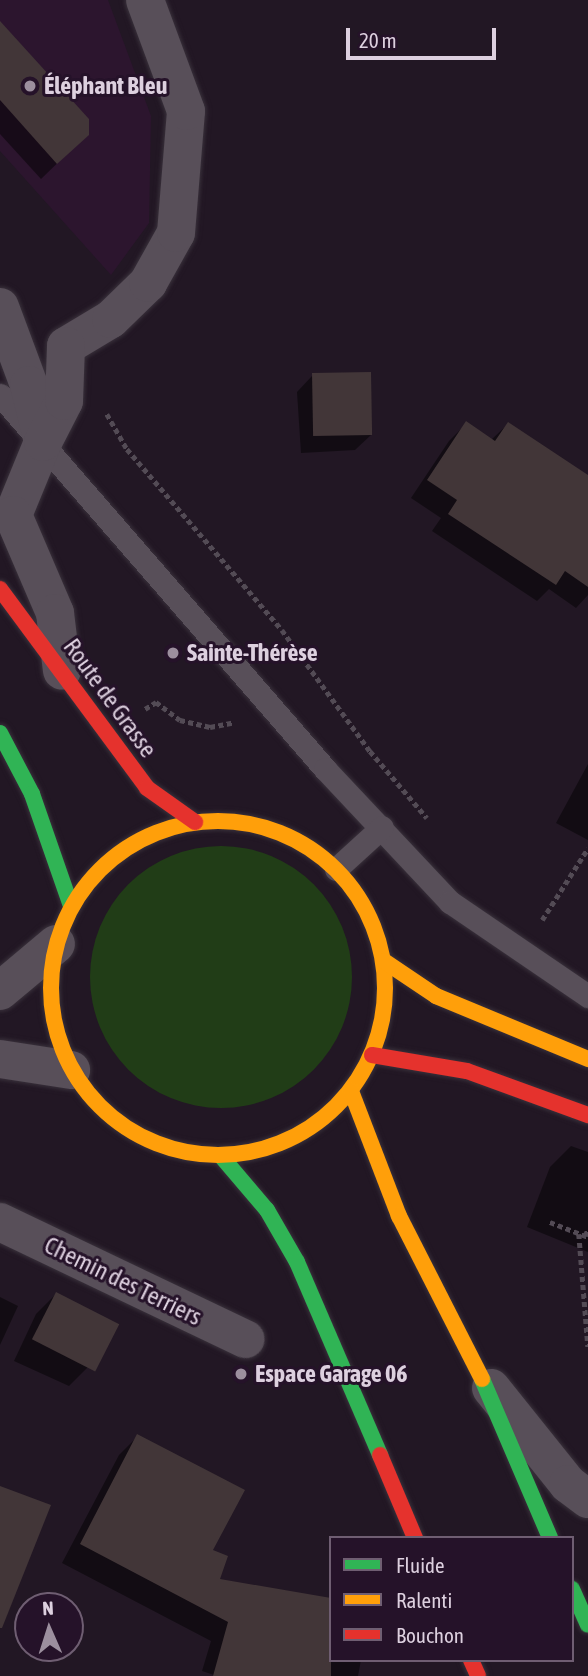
<!DOCTYPE html>
<html>
<head>
<meta charset="utf-8">
<style>
  body { margin:0 }
  #map { position:relative; width:588px; height:1676px; overflow:hidden; background:#221724; font-family:"Asap Condensed",sans-serif }
  div>[style] { position:absolute }
  .built>* { inset:0; background:#2c152e }
  .green>* { inset:0; background:#213d17 }
  .round { border-radius:50% }
  .shadow>* { inset:0; background:#0007 }
  .building>* { inset:0; background:#423638; transform-origin:0 0 }
  .path>* { height:4.5px; margin-top:-2.25px; transform-origin:0; background:repeating-linear-gradient(90deg,#534b55 0 5px,transparent 0 8.5px) }
  .roads { filter:drop-shadow(0 0 2px #39313b) drop-shadow(0 0 2px #39313b) }
  .lane>* { height:23px; margin:-11.5px; padding:0 11.5px; transform-origin:11.5px; border-radius:11.5px; background:#584f59 }
  .street>* { height:38px; margin:-19px; padding:0 19px; transform-origin:19px; border-radius:19px; background:#584f59 }
  .fast>* { height:16px; margin:-8px; padding:0 8px; transform-origin:8px; border-radius:8px; background:#30b455 }
  .slow>* { height:16px; margin:-8px; padding:0 8px; transform-origin:8px; border-radius:8px; background:#ff9f0a }
  .slow>.ring { margin:-8px; padding:0; box-sizing:content-box; background:none; border:16px solid #ff9f0a; border-radius:50% }
  .jam>* { height:16px; margin:-8px; padding:0 8px; transform-origin:8px; border-radius:8px; background:#e5322d }
  .dots>* { width:19px; height:19px; translate:-50% -50%; box-sizing:border-box; border:4px solid #251229; border-radius:50% }
  span { translate:-50% -50%; white-space:nowrap; text-align:center; line-height:1.15; -webkit-text-stroke:6px #251229; paint-order:stroke }
  .poi-label { font-size:24px; color:#ddd0df; font-weight:700 }
  .left { translate:0 -50%; text-align:left }
  .street-label { font-size:24px; color:#ddd0df }
  .legend { position:absolute; left:329px; top:1536px; width:245px; height:126px; box-sizing:border-box; background:#251229; border:2px solid #6f5e72; margin:0; padding:9px 12px; list-style:none; font-size:21px; color:#ddd0df }
  .legend li { display:flex; align-items:center; gap:14px; height:35px }
  .legend b { width:35px; border:2px solid #6f5e72 }
  .north { position:absolute; left:14px; top:1592px; width:70px; height:70px; box-sizing:border-box; background:#251229; border:2px solid #6f5e72; border-radius:50%; rotate:357deg; font-size:19px; font-weight:700; line-height:28px; text-align:center; color:#ddd0df }
  .north::after { content:''; display:block; margin:auto; width:24px; height:32px; background:#9c8f9e; clip-path:polygon(50% 0,100% 100%,50% 72%,0 100%) }
  .scale { position:absolute; left:346px; top:28px; width:150px; height:32px; box-sizing:border-box; border:4px solid #ddd0df; border-top:0; padding-left:9px; font-size:21px; line-height:24px; white-space:nowrap; color:#ddd0df; -webkit-text-stroke:5px #251229; paint-order:stroke }
</style>
</head>
<body>
<div id="map">
  <div class="built">
    <i style="clip-path:polygon(0 0,108px 0,151px 116px,149px 223px,111px 275px,0 151px)"></i>
  </div>
  <div class="green">
    <i class="round" style="left:90px;top:846px;width:262px;height:262px"></i>
  </div>
  <div class="shadow">
    <i style="clip-path:polygon(0 23px,71px 150px,41px 179px,0 134px)"></i>
    <i style="clip-path:polygon(312px 376px,371px 435px,355px 450px,301px 453px,297px 392px)"></i>
    <i style="clip-path:polygon(466px 424px,491px 440px,508px 424px,588px 477px,588px 595px,576px 608px,549px 589px,537px 601px,432px 531px,441px 518px,411px 498px,449px 441px)"></i>
    <i style="clip-path:polygon(588px 764px,588px 840px,556px 823px)"></i>
    <i style="clip-path:polygon(571px 1146px,588px 1152px,588px 1252px,527px 1227px,550px 1167px)"></i>
    <i style="clip-path:polygon(56px 1294px,116px 1325px,89px 1366px,69px 1386px,14px 1361px,36px 1314px)"></i>
    <i style="clip-path:polygon(0 1297px,18px 1306px,0 1345px)"></i>
    <i style="clip-path:polygon(138px 1436px,211px 1551px,218px 1581px,331px 1660px,361px 1660px,358px 1676px,217px 1676px,202px 1671px,211px 1641px,62px 1563px,119px 1455px)"></i>
  </div>
  <div class="building">
    <i style="clip-path:polygon(0 21px,89px 119px,89px 135px,57px 164px,0 100px)"></i>
    <i style="left:371px;top:372px;width:63px;height:59px;rotate:89deg"></i>
    <i style="clip-path:polygon(466px 421px,495px 441px,508px 422px,588px 475px,588px 587px,565px 571px,556px 585px,448px 514px,457px 500px,427px 480px)"></i>
    <i style="left:56px;top:1292px;width:71px;height:53px;rotate:27deg"></i>
    <i style="clip-path:polygon(137px 1434px,245px 1490px,213px 1550px,228px 1556px,220px 1579px,331px 1598px,331px 1676px,213px 1676px,228px 1622px,80px 1544px)"></i>
    <i style="clip-path:polygon(0 1486px,51px 1505px,2px 1628px,0 1628px)"></i>
  </div>
  <div class="path">
    <i style="left:107px;top:414px;width:40px;rotate:60.3deg"></i>
    <i style="left:127px;top:449px;width:238px;rotate:49.4deg"></i>
    <i style="left:282px;top:630px;width:150px;rotate:54deg"></i>
    <i style="left:370px;top:751px;width:88px;rotate:49.6deg"></i>
    <i style="left:145px;top:709px;width:13px;rotate:-32deg"></i>
    <i style="left:156px;top:702px;width:30px;rotate:37deg"></i>
    <i style="left:180px;top:720px;width:31px;rotate:13deg"></i>
    <i style="left:210px;top:727px;width:25px;rotate:-11deg"></i>
    <i style="left:542px;top:920px;width:85px;rotate:-57.4deg"></i>
    <i style="left:550px;top:1222px;width:41px;rotate:21.5deg"></i>
    <i style="left:579px;top:1234px;width:113px;rotate:85.4deg"></i>
    <i style="left:585px;top:1236px;width:8px;rotate:-67deg"></i>
  </div>
  <div class="roads">
    <div class="lane">
      <i style="left:0;top:395px;width:495px;rotate:49deg"></i>
      <i style="left:325px;top:769px;width:183px;rotate:46.8deg"></i>
      <i style="left:450px;top:902px;width:167px;rotate:34.3deg"></i>
      <i style="left:336px;top:869px;width:62px;rotate:-42.4deg"></i>
    </div>
    <div class="street">
      <i style="left:0;top:307px;width:83px;rotate:69.6deg"></i>
      <i style="left:29px;top:385px;width:59px;rotate:76.2deg"></i>
      <i style="left:43px;top:442px;width:79px;rotate:112.3deg"></i>
      <i style="left:13px;top:515px;width:107px;rotate:66.8deg"></i>
      <i style="left:55px;top:613px;width:58px;rotate:83.1deg"></i>
      <i style="left:66px;top:346px;width:52px;rotate:-31deg"></i>
      <i style="left:111px;top:319px;width:52px;rotate:-44.2deg"></i>
      <i style="left:148px;top:283px;width:57px;rotate:-60.8deg"></i>
      <i style="left:176px;top:233px;width:122px;rotate:-85.3deg"></i>
      <i style="left:186px;top:111px;width:118px;rotate:-110.3deg"></i>
      <i style="left:43px;top:442px;width:46px;rotate:-62.9deg"></i>
      <i style="left:64px;top:401px;width:55px;rotate:-87.9deg"></i>
      <i style="left:0;top:991px;width:73px;rotate:-40deg"></i>
      <i style="left:0;top:1059px;width:72px;rotate:8.8deg"></i>
      <i style="left:0;top:1222px;width:272px;rotate:25.5deg"></i>
      <i style="left:491px;top:1388px;width:123px;rotate:51.3deg"></i>
      <i style="left:568px;top:1484px;width:25px;rotate:37deg"></i>
    </div>
    <div class="fast">
      <i style="left:0;top:733px;width:69px;rotate:62.3deg"></i>
      <i style="left:32px;top:794px;width:119px;rotate:70.8deg"></i>
      <i style="left:221px;top:1156px;width:71px;rotate:49.6deg"></i>
      <i style="left:267px;top:1210px;width:60px;rotate:60deg"></i>
      <i style="left:297px;top:1262px;width:210px;rotate:66.7deg"></i>
      <i style="left:482px;top:1379px;width:173px;rotate:66.8deg"></i>
      <i style="left:572px;top:1589px;width:39px;rotate:66deg"></i>
    </div>
    <div class="slow">
      <i class="ring" style="left:51px;top:821px;width:318px;height:318px"></i>
      <i style="left:384px;top:961px;width:63px;rotate:33.9deg"></i>
      <i style="left:436px;top:996px;width:165px;rotate:22.5deg"></i>
      <i style="left:351px;top:1091px;width:134px;rotate:69deg"></i>
      <i style="left:399px;top:1216px;width:183px;rotate:63deg"></i>
    </div>
    <div class="jam">
      <i style="left:0;top:589px;width:247px;rotate:53.5deg"></i>
      <i style="left:147px;top:788px;width:59px;rotate:35.3deg"></i>
      <i style="left:372px;top:1055px;width:96px;rotate:9.6deg"></i>
      <i style="left:467px;top:1071px;width:129px;rotate:20deg"></i>
      <i style="left:380px;top:1455px;width:90px;rotate:67.1deg"></i>
      <i style="left:471px;top:1660px;width:17px;rotate:66deg"></i>
    </div>
  </div>
  <div class="dots">
    <i style="left:30px;top:86px;background:#9c8f9e"></i>
    <i style="left:173px;top:653px;background:#9c8f9e"></i>
    <i style="left:241px;top:1374px;background:#9c8f9e"></i>
  </div>
  <div class="poi-label">
    <span class="left" style="left:44px;top:86px">Éléphant Bleu</span>
    <span class="left" style="left:187px;top:653px">Sainte-Thérèse</span>
    <span class="left" style="left:255px;top:1374px">Espace Garage 06</span>
  </div>
  <div class="street-label">
    <span style="left:110px;top:698px;rotate:54deg">Route de Grasse</span>
    <span style="left:123px;top:1281px;rotate:26deg">Chemin des Terriers</span>
  </div>
  <ul class="legend">
  <li><b style="height:9px;background:#30b455"></b>Fluide</li>
  <li><b style="height:9px;background:#ff9f0a"></b>Ralenti</li>
  <li><b style="height:9px;background:#e5322d"></b>Bouchon</li>
  </ul>
  <div class="north">N</div>
  <div class="scale">20 m</div>
</div>
</body>
</html>
